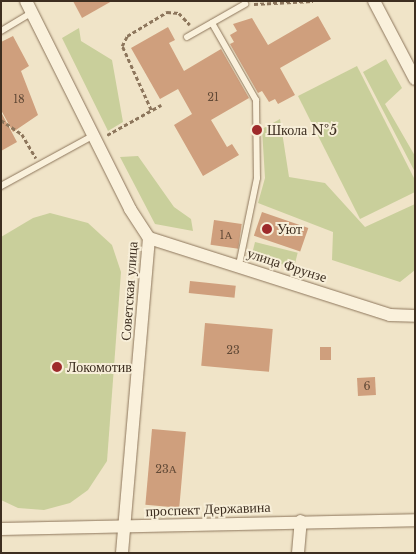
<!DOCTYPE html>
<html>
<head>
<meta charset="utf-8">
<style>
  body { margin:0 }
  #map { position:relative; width:416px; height:554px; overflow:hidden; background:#f0e4c8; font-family:"Libre Baskerville",serif }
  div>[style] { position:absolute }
  .green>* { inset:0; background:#c9cf9b; transform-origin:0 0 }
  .building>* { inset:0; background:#cf9f7d; transform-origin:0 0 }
  .path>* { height:2.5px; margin-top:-1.25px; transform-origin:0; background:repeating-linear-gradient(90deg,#8d765c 0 4px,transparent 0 6.5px) }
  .roads { filter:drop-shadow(0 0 1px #8d765c) drop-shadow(0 0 1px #8d765c) }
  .lane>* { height:6px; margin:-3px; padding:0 3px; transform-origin:3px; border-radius:3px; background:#faf1dc }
  .street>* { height:12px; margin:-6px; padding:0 6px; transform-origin:6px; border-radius:6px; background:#faf1dc }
  .dots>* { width:14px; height:14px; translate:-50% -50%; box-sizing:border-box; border:2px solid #f7eed8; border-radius:50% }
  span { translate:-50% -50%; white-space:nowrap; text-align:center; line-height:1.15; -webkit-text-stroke:4px #f7eed8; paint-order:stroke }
  .number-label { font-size:11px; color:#624a37 }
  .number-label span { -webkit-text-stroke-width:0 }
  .poi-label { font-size:14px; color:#3d2e20 }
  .left { translate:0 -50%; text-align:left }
  .street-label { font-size:14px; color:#3d2e20 }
  .frame { position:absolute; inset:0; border:2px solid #3d2e20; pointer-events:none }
</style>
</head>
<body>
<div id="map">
  <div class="green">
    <i style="clip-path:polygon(79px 28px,81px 41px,112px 60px,123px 122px,108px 131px,62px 38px)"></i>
    <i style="clip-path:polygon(386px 59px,402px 88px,385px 104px,415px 156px,415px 172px,363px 72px)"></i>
    <i style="clip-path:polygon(357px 66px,415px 180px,415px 192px,360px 219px,298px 96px)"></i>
    <i style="clip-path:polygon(280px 119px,289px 177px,325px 183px,365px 227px,415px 204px,415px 270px,400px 282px,332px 260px,333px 232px,258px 203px,265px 178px,262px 129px)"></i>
    <i style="clip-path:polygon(138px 156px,174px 207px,191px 219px,193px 231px,155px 224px,120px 157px)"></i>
    <i style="clip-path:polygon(50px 213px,88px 223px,112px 245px,121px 272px,107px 461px,88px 490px,70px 503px,44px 510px,18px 508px,1px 500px,1px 237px,33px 218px)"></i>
    <i style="left:255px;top:242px;width:44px;height:15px;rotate:14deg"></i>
  </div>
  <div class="building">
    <i style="clip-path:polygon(73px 1px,112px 1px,82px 18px)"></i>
    <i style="clip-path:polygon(318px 16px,331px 39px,280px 68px,295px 95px,278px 104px,275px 99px,269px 102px,262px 91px,258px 93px,230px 44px,234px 42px,230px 35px,237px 31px,233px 24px,252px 18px,268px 45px)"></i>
    <i style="clip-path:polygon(168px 27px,175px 40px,169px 43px,184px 71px,221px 49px,249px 98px,211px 120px,227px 147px,232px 144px,239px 155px,203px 176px,174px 125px,192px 114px,178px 89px,160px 99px,131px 48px)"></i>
    <i style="clip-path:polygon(13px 36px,29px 66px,21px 71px,38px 115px,13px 132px,1px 110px,1px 42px)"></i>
    <i style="clip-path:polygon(1px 112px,17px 142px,1px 151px)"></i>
    <i style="left:262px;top:212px;width:49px;height:25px;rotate:19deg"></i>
    <i style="left:214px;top:220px;width:28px;height:25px;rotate:8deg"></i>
    <i style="left:190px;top:281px;width:46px;height:12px;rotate:6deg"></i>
    <i style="left:205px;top:323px;width:68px;height:43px;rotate:5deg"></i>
    <i style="left:320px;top:347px;width:11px;height:13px"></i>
    <i style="left:375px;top:377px;width:18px;height:18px;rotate:87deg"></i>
    <i style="left:152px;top:429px;width:34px;height:76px;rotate:5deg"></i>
  </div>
  <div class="path">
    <i style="left:254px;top:4px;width:59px;rotate:-2.9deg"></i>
    <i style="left:151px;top:110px;width:70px;rotate:-114.4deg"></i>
    <i style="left:122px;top:46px;width:11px;rotate:-63deg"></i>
    <i style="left:127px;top:36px;width:47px;rotate:-31deg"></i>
    <i style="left:167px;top:12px;width:12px;rotate:5deg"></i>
    <i style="left:179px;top:13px;width:16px;rotate:47deg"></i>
    <i style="left:1px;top:120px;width:25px;rotate:34deg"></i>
    <i style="left:22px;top:134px;width:28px;rotate:60deg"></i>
    <i style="left:107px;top:135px;width:62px;rotate:-29.1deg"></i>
  </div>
  <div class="roads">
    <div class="lane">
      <i style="left:212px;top:23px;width:89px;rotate:60.3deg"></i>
      <i style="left:256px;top:100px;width:78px;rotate:89.3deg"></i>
      <i style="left:257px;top:178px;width:89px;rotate:101.7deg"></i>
      <i style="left:1px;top:31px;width:35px;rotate:-31deg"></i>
      <i style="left:187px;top:37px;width:67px;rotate:-29.6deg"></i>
      <i style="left:1px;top:186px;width:106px;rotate:-28.7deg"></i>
    </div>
    <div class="street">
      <i style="left:26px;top:1px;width:233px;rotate:63.4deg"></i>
      <i style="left:130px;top:209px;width:35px;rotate:57deg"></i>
      <i style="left:149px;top:238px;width:316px;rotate:94.9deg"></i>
      <i style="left:374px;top:1px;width:88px;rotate:62.3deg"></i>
      <i style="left:149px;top:238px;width:253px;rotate:17.7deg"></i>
      <i style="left:390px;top:315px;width:25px;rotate:2deg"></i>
      <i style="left:1px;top:529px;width:414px;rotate:-1.2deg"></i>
      <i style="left:298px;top:553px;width:32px;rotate:-85deg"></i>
    </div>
  </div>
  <div class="dots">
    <i style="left:257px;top:130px;background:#9e2a2b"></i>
    <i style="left:267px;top:229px;background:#9e2a2b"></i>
    <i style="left:57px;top:367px;background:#9e2a2b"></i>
  </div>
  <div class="number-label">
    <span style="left:213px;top:97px">21</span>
    <span style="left:19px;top:99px">18</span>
    <span style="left:226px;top:235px">1А</span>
    <span style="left:233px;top:350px">23</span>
    <span style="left:367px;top:386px">6</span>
    <span style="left:166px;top:469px">23А</span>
  </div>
  <div class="poi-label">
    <span class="left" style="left:267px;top:130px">Школа №5</span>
    <span class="left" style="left:277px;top:229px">Уют</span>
    <span class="left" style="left:67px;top:367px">Локомотив</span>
  </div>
  <div class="street-label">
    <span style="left:287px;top:265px;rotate:18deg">улица Фрунзе</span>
    <span style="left:129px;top:291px;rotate:-86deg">Советская улица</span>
    <span style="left:208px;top:509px;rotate:-2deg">проспект Державина</span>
  </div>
  <div class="frame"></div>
</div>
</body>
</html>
